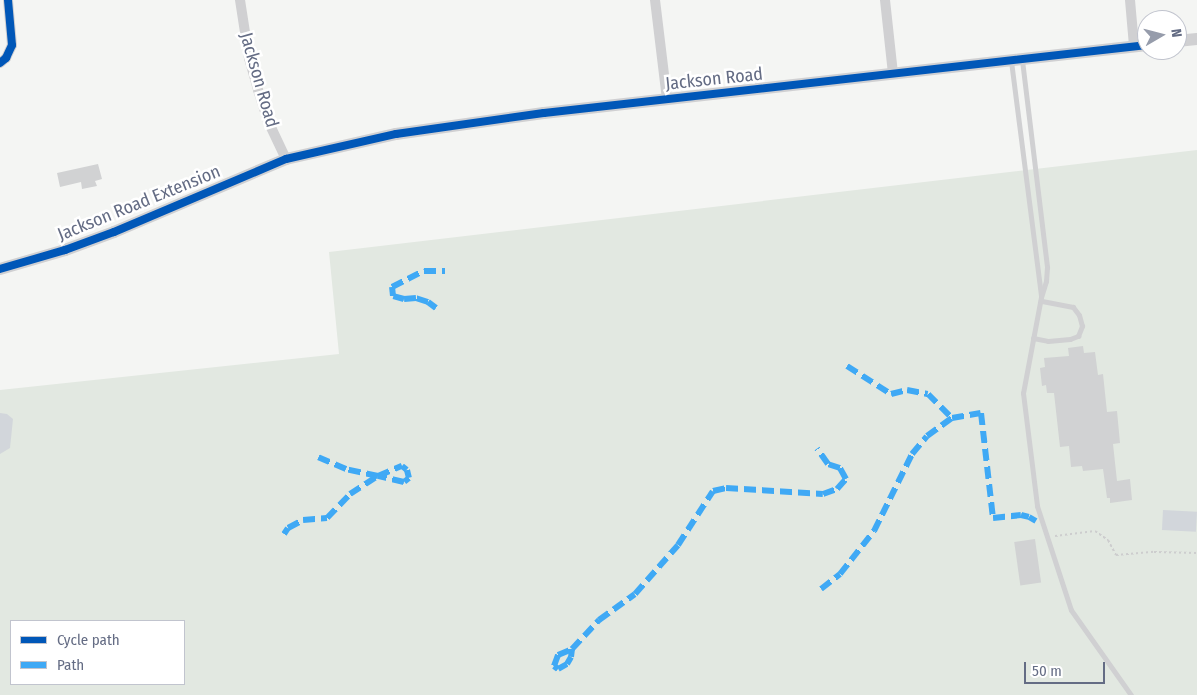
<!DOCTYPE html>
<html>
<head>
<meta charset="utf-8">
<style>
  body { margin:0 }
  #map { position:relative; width:1197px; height:695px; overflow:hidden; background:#f4f5f3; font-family:"Fira Sans Condensed",sans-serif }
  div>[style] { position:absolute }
  .green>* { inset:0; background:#e2e8e1 }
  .water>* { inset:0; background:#d2d6db; transform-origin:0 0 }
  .building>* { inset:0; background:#d1d2d3; transform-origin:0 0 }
  .path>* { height:2px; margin-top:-1px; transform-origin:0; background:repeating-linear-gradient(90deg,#cdcdce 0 2.5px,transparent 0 5px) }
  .service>* { height:5px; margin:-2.5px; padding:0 2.5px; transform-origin:2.5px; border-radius:2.5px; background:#d0d0d2 }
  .minor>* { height:10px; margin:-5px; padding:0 5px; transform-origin:5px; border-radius:5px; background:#d0d0d2 }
  .tertiary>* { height:12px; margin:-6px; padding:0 6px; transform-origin:6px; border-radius:6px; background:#d0d0d2 }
  .quiet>* { height:6px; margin-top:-3px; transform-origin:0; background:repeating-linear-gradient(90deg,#3fa9f5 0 12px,transparent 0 18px) }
  .cycleway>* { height:8px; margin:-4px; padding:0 4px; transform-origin:4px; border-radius:4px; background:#0057b8 }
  span { translate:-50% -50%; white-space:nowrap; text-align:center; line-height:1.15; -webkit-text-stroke:5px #fff; paint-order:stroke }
  .street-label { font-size:18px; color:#646c84 }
  .legend { position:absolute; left:10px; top:620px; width:175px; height:65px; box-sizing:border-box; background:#fff; border:1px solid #c1c4ce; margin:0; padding:6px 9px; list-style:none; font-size:15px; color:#646c84 }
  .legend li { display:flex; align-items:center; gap:10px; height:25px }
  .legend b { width:25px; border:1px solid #c1c4ce }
  .north { position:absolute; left:1137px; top:10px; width:50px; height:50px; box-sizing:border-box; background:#fff; border:1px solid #c1c4ce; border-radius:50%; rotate:82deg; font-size:14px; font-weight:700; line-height:20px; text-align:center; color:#646c84 }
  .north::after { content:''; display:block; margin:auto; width:18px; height:22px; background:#969cab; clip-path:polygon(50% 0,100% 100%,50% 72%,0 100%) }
  .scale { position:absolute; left:1024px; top:662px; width:81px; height:22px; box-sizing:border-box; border:2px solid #646c84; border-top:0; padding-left:6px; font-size:15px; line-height:18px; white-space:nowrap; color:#646c84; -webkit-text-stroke:4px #fff; paint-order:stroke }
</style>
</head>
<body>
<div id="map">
  <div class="green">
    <i style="clip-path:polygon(evenodd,1197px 150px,1197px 695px,0 695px,0 390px,339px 354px,329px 252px,1197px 150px,11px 621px,184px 621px,184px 684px,11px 684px,11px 621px)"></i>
  </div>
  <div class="water">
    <i style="clip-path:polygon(0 413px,7px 414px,13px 419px,10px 448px,0 454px)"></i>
    <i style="left:1163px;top:510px;width:34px;height:20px;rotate:3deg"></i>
  </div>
  <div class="building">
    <i style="clip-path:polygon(98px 164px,102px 179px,95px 181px,97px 186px,82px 189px,81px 182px,60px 187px,57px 173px)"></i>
    <i style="clip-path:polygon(1083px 346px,1084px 353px,1095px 352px,1098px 375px,1103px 374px,1107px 412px,1117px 411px,1120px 443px,1113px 444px,1117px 481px,1130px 479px,1132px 500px,1110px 503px,1110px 498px,1107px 498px,1103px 469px,1083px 471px,1082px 466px,1071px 467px,1069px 446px,1060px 447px,1054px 393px,1047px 393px,1046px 385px,1042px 386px,1040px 368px,1045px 367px,1044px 358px,1069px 356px,1068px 348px)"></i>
    <i style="left:1035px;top:539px;width:44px;height:21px;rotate:82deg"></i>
  </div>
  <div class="path">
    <i style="left:1055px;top:536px;width:40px;rotate:-7.1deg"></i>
    <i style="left:1095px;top:531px;width:16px;rotate:35deg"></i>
    <i style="left:1108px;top:540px;width:17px;rotate:62deg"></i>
    <i style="left:1116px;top:555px;width:38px;rotate:-5deg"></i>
    <i style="left:1154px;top:552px;width:43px;rotate:1.3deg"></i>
  </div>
  <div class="service">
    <i style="left:1022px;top:60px;width:209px;rotate:83.1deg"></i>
    <i style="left:1047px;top:267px;width:14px;rotate:94deg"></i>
    <i style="left:1046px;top:281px;width:17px;rotate:107deg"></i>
    <i style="left:1041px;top:297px;width:98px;rotate:100.6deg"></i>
    <i style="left:1023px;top:393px;width:114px;rotate:82.9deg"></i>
    <i style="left:1037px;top:506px;width:109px;rotate:71.9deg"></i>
    <i style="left:1071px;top:610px;width:104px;rotate:54.8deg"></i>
    <i style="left:1011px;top:61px;width:236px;rotate:82.7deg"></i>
    <i style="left:1033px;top:338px;width:15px;rotate:11deg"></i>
    <i style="left:1048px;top:341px;width:22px;rotate:-5deg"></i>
    <i style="left:1070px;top:339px;width:9px;rotate:-21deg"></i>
    <i style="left:1078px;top:336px;width:11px;rotate:-68deg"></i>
    <i style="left:1082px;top:326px;width:11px;rotate:-105deg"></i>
    <i style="left:1079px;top:315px;width:10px;rotate:-127deg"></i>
    <i style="left:1073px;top:307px;width:33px;rotate:-169deg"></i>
  </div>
  <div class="minor">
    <i style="left:240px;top:0;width:59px;rotate:81.2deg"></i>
    <i style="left:249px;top:58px;width:33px;rotate:74deg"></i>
    <i style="left:258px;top:90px;width:33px;rotate:72deg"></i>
    <i style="left:268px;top:121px;width:42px;rotate:64.7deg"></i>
    <i style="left:655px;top:0;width:100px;rotate:83.1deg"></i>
    <i style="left:885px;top:0;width:74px;rotate:83.8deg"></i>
    <i style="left:1130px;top:0;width:46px;rotate:85deg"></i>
    <i style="left:0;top:63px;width:8px;rotate:-40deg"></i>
    <i style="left:6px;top:58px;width:14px;rotate:-65deg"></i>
    <i style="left:12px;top:45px;width:45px;rotate:-95.1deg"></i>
  </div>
  <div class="tertiary">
    <i style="left:1177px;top:41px;width:20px;rotate:-6deg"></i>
    <i style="left:0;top:269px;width:68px;rotate:-16.3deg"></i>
    <i style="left:65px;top:250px;width:52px;rotate:-20.2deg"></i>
    <i style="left:114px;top:232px;width:187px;rotate:-23deg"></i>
    <i style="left:286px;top:159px;width:113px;rotate:-12.8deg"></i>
    <i style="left:396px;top:134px;width:149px;rotate:-8.1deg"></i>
    <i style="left:544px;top:113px;width:607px;rotate:-6.43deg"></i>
  </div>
  <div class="quiet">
    <i style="left:436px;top:308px;width:10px;rotate:-143deg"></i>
    <i style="left:428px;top:302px;width:13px;rotate:-162deg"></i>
    <i style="left:416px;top:298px;width:12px;rotate:175deg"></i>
    <i style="left:404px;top:299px;width:11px;rotate:-165deg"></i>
    <i style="left:393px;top:296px;width:9px;rotate:-96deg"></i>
    <i style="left:392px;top:287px;width:36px;rotate:-27deg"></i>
    <i style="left:424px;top:271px;width:21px"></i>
    <i style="left:847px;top:366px;width:52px;rotate:32.5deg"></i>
    <i style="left:891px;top:394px;width:16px;rotate:-14deg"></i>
    <i style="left:907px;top:390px;width:21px;rotate:11deg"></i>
    <i style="left:928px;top:394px;width:34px;rotate:45deg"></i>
    <i style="left:402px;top:466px;width:6px;rotate:39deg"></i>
    <i style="left:407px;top:470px;width:8px;rotate:76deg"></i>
    <i style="left:409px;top:478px;width:6px;rotate:141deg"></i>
    <i style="left:404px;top:482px;width:27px;rotate:-167deg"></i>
    <i style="left:378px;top:476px;width:26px;rotate:-23deg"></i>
    <i style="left:284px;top:534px;width:7px;rotate:-56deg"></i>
    <i style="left:288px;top:528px;width:17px;rotate:-28deg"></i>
    <i style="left:303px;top:520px;width:24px;rotate:-5deg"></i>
    <i style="left:327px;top:518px;width:33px;rotate:-46deg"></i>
    <i style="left:350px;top:494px;width:33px;rotate:-33deg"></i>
    <i style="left:378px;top:476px;width:33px;rotate:-168deg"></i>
    <i style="left:346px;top:469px;width:30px;rotate:-157deg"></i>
    <i style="left:821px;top:589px;width:24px;rotate:-38deg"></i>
    <i style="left:840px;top:574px;width:55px;rotate:-51.7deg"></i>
    <i style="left:874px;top:531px;width:86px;rotate:-63.7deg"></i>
    <i style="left:912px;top:454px;width:23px;rotate:-50deg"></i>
    <i style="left:927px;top:436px;width:31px;rotate:-36deg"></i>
    <i style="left:952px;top:418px;width:29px;rotate:-10deg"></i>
    <i style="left:981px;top:413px;width:106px;rotate:83.5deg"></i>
    <i style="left:993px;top:518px;width:28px;rotate:-6deg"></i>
    <i style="left:1021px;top:515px;width:8px;rotate:14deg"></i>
    <i style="left:1029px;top:517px;width:8px;rotate:30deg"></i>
    <i style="left:572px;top:649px;width:8px;rotate:97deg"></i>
    <i style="left:571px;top:657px;width:8px;rotate:120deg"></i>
    <i style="left:567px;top:664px;width:10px;rotate:151deg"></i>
    <i style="left:558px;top:669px;width:5px;rotate:-143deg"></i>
    <i style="left:554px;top:666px;width:12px;rotate:-70deg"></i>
    <i style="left:558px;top:655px;width:15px;rotate:-23deg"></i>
    <i style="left:572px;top:649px;width:40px;rotate:-47deg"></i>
    <i style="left:599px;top:620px;width:44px;rotate:-35.8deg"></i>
    <i style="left:635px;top:594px;width:65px;rotate:-48.7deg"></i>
    <i style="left:678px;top:545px;width:64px;rotate:-57.1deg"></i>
    <i style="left:713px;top:491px;width:13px;rotate:-13deg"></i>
    <i style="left:726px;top:488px;width:97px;rotate:3.5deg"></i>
    <i style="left:823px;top:494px;width:15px;rotate:-20deg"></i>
    <i style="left:837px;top:489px;width:13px;rotate:-48deg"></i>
    <i style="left:846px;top:479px;width:13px;rotate:-119deg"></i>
    <i style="left:840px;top:468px;width:13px;rotate:-162deg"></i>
    <i style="left:828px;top:464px;width:19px;rotate:-125deg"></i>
  </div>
  <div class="cycleway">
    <i style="left:0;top:63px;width:8px;rotate:-40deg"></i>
    <i style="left:6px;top:58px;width:14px;rotate:-65deg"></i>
    <i style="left:12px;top:45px;width:45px;rotate:-95.1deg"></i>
    <i style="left:0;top:269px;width:68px;rotate:-16.3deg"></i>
    <i style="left:65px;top:250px;width:52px;rotate:-20.2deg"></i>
    <i style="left:114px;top:232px;width:187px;rotate:-23deg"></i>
    <i style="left:286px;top:159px;width:113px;rotate:-12.8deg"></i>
    <i style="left:396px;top:134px;width:149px;rotate:-8.1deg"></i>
    <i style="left:544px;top:113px;width:607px;rotate:-6.43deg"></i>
  </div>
  <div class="street-label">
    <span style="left:714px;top:79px;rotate:-6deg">Jackson Road</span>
    <span style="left:259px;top:80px;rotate:74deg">Jackson Road</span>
    <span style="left:139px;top:203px;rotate:-22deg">Jackson Road Extension</span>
  </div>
  <ul class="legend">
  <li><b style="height:6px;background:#0057b8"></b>Cycle path</li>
  <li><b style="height:6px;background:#3fa9f5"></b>Path</li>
  </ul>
  <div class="north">N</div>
  <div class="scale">50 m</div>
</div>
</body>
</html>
